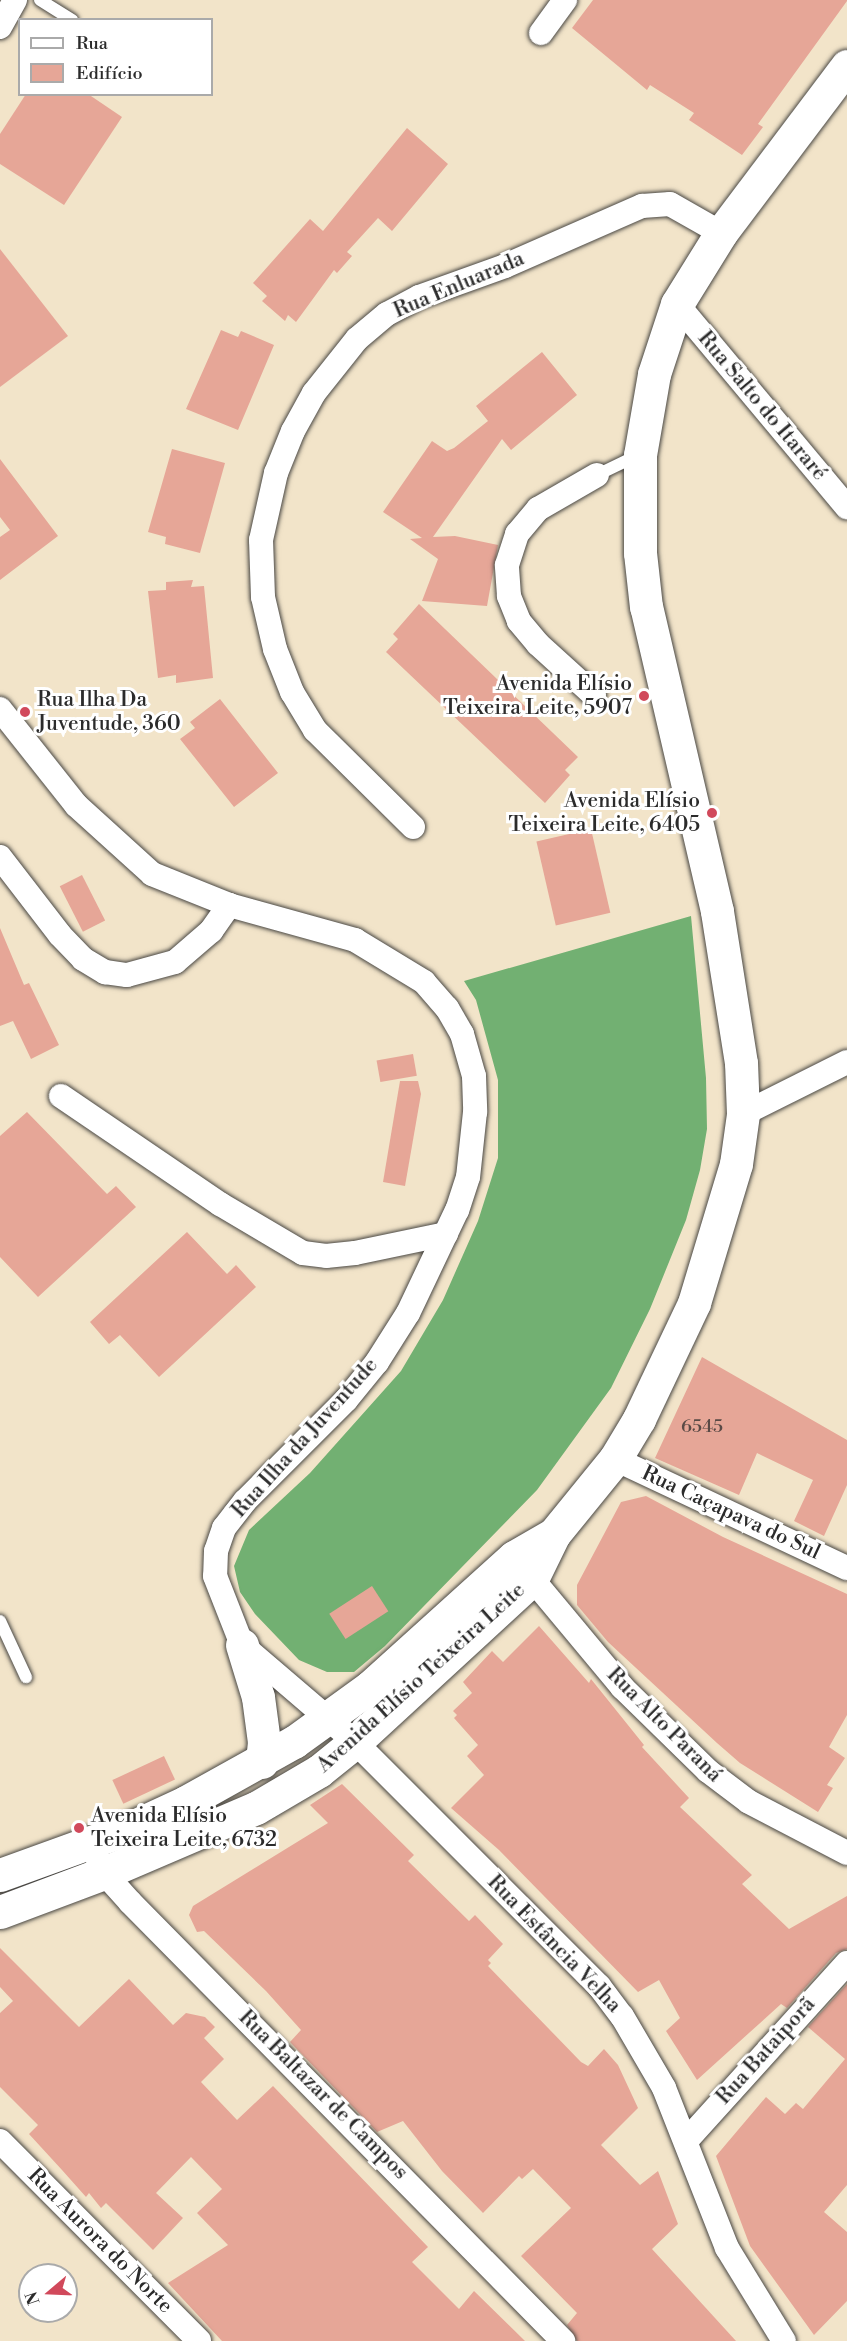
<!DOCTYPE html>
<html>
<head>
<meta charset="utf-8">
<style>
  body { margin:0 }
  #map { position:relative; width:847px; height:2341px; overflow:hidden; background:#f2e4c9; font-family:"Libre Bodoni",serif }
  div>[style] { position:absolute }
  .forest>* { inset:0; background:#72b072 }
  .building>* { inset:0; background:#e6a697; transform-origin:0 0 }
  .roads { filter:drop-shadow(0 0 2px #494743) drop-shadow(0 0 2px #494743) }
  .service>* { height:12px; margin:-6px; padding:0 6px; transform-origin:6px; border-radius:6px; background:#fff }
  .minor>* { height:24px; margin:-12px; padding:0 12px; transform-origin:12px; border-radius:12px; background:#fff }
  .secondary>* { height:33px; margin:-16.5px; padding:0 16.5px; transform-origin:16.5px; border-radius:16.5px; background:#fff }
  .dots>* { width:16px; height:16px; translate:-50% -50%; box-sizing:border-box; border:3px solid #fff; border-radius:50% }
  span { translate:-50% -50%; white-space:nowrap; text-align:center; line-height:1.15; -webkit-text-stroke:6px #fff; paint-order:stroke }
  .number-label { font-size:18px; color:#5a4a46 }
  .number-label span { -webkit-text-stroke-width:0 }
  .street-label { font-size:21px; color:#2b2b2b }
  .poi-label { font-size:21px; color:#2b2b2b }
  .right { translate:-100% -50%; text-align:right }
  .left { translate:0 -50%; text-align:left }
  .legend { position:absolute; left:18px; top:18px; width:195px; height:78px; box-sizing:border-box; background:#fff; border:2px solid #aaa; margin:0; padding:8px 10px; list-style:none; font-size:18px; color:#2b2b2b }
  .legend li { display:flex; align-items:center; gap:12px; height:30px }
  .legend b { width:30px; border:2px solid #aaa }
  .north { position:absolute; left:18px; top:2263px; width:60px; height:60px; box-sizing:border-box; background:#fff; border:2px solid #aaa; border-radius:50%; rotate:251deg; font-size:16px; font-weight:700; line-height:24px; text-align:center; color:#2b2b2b }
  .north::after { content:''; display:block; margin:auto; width:21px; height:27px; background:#d1495b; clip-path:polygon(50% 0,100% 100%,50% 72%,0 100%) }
</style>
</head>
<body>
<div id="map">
  <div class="forest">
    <i style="clip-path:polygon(691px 916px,706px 1078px,707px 1129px,700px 1170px,686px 1220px,650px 1309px,611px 1388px,537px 1490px,385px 1646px,354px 1672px,327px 1672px,299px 1660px,255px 1614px,240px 1592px,234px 1566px,249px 1530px,310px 1473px,401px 1371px,443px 1300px,478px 1221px,498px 1158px,498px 1080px,476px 1000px,464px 981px)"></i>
  </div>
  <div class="building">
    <i style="clip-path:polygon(593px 0,847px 0,847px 1px,758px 124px,763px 127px,742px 155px,689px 120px,694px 113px,650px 85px,647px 90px,572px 28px)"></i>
    <i style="clip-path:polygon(26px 94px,88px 94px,122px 117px,64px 205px,0 164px,0 134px)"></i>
    <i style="clip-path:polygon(407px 128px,448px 164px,392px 231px,378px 218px,347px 252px,352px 256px,337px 273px,334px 270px,296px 322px,288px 315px,285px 321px,262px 301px,267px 296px,253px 283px,310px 219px,323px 231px)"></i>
    <i style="clip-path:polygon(0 249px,68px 336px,0 387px)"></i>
    <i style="clip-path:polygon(221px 330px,238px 337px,241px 331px,274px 345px,238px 430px,186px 409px)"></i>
    <i style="clip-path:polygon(542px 352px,577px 395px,511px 450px,502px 439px,433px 537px,455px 536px,498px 545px,487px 606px,422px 601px,438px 559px,410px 539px,422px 538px,383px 512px,432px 441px,447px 451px,454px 448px,488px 421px,476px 406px)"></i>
    <i style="clip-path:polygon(172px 449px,225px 463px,200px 553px,165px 544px,166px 537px,148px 532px)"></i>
    <i style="clip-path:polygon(0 459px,58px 536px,0 580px,0 537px,10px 530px,0 517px)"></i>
    <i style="clip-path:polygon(193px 580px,191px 587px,204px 586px,213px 678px,176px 683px,176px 675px,158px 678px,148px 591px,166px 590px,166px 582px)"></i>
    <i style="clip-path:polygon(419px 604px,578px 757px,565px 770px,570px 775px,545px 803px,386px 652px,398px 639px,393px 634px)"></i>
    <i style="clip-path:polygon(220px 699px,278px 773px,234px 807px,180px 739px,195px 728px,190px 722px)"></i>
    <i style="left:591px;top:829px;width:86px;height:56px;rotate:77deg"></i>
    <i style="left:82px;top:875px;width:51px;height:25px;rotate:63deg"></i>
    <i style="clip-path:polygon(0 928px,24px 985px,29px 983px,59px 1045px,31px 1059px,13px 1021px,0 1026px)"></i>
    <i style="left:413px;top:1054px;width:22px;height:37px;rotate:80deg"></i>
    <i style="clip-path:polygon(400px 1081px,418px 1081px,421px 1094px,405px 1186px,383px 1182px)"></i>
    <i style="clip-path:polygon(27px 1112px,107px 1194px,116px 1186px,136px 1207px,38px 1297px,0 1257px,0 1136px)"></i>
    <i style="clip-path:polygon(187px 1232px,227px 1274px,236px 1265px,256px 1287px,159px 1377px,120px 1335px,109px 1344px,90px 1322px)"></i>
    <i style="clip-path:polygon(702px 1357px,847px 1440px,847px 1485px,824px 1536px,794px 1521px,813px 1480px,757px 1453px,739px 1495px,655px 1458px)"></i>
    <i style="clip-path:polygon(646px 1496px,723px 1537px,847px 1594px,847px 1715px,829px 1747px,845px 1758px,827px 1785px,833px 1788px,818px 1812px,740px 1763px,717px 1743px,608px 1642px,577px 1605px,577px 1585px,621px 1502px)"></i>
    <i style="left:372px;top:1586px;width:30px;height:51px;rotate:57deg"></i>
    <i style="clip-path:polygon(539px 1626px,589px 1683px,591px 1679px,644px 1745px,642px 1747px,689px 1798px,680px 1807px,752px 1875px,742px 1884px,789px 1929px,847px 1896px,847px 1949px,836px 1953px,787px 2008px,781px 2004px,697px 2080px,666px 2031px,680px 2018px,659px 1980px,638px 1992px,499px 1850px,451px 1808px,484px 1775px,467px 1756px,478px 1745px,454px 1718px,457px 1715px,453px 1711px,472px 1693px,463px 1682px,492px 1651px,503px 1662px)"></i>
    <i style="left:164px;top:1756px;width:26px;height:57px;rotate:65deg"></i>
    <i style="clip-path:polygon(342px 1784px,414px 1855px,408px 1861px,469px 1921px,475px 1915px,503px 1944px,488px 1960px,491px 1963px,488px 1966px,581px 2062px,588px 2066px,604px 2049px,618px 2065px,638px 2108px,601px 2145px,640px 2185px,658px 2171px,678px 2224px,652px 2249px,736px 2341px,577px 2341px,567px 2325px,577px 2313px,521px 2256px,571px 2208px,533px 2169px,522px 2179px,519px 2176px,483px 2213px,442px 2171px,403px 2121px,377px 2132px,290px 2042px,301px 2030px,266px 1991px,204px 1931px,197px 1932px,189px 1915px,193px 1906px,328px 1823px,310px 1805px)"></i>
    <i style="clip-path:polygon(0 1948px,79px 2027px,129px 1979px,173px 2025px,186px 2013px,205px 2017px,215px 2027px,204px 2038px,224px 2059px,201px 2082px,237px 2120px,273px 2086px,428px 2247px,412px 2262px,459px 2309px,474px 2291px,525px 2341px,222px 2341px,168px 2283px,228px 2245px,197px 2213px,222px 2189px,191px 2157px,156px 2193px,183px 2218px,153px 2250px,106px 2203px,101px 2208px,89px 2193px,86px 2197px,62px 2170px,29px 2134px,38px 2125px,0 2087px,0 2013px,13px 2001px,0 1987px)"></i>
    <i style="clip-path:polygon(847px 1984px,847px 2185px,824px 2212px,847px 2232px,847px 2301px,814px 2335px,750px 2246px,716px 2156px,766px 2097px,785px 2114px,796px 2103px,803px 2109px,845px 2059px,808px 2027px)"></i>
  </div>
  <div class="roads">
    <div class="service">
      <i style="left:40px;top:0;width:38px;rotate:32deg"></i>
      <i style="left:597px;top:475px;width:43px;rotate:-26deg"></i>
      <i style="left:0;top:1621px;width:62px;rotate:65.1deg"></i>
    </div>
    <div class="minor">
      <i style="left:0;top:27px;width:31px;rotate:-61deg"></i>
      <i style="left:541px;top:33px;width:41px;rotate:-54deg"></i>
      <i style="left:677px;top:304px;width:265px;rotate:50.1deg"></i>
      <i style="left:594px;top:695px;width:76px;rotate:-137.7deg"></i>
      <i style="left:538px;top:644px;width:30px;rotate:-130deg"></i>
      <i style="left:519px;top:621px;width:27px;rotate:-112deg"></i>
      <i style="left:509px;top:596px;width:31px;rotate:-94deg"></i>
      <i style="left:507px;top:565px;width:33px;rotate:-72deg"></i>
      <i style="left:517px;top:534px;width:33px;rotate:-50deg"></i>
      <i style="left:538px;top:509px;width:68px;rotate:-30deg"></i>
      <i style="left:0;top:709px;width:122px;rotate:51.6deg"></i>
      <i style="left:76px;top:805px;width:103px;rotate:42.2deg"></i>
      <i style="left:152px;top:874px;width:83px;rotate:21.9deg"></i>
      <i style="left:229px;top:905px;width:131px;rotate:15.5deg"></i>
      <i style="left:355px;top:940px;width:81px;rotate:31.3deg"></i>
      <i style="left:424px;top:982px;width:35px;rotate:49deg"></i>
      <i style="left:447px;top:1008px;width:30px;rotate:60deg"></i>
      <i style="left:462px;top:1034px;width:44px;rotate:74.1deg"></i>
      <i style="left:474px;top:1076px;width:36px;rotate:88deg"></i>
      <i style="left:475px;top:1112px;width:65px;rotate:96.1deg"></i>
      <i style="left:468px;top:1177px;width:35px;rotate:108deg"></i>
      <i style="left:457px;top:1210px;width:114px;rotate:115.4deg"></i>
      <i style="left:408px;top:1313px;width:58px;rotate:122.3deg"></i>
      <i style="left:377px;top:1362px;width:49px;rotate:129.2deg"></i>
      <i style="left:346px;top:1400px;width:143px;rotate:135deg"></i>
      <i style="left:245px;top:1501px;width:34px;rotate:128deg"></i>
      <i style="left:224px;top:1528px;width:24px;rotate:109deg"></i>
      <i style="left:216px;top:1551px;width:25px;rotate:92deg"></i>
      <i style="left:215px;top:1576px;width:74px;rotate:68.6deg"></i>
      <i style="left:242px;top:1645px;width:149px;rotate:40.6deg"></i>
      <i style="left:355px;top:1742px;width:345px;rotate:45deg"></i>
      <i style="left:599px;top:1986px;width:38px;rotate:53deg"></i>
      <i style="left:622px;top:2016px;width:83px;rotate:59.7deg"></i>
      <i style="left:664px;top:2088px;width:172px;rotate:68.5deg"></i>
      <i style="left:727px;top:2248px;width:109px;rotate:58.5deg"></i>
      <i style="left:413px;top:827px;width:138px;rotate:-135.3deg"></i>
      <i style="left:315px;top:730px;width:44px;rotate:-121.2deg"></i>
      <i style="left:292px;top:692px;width:46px;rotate:-111.6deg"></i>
      <i style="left:275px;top:649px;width:53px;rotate:-103deg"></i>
      <i style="left:263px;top:597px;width:57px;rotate:-92deg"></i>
      <i style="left:261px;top:540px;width:69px;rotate:-77.4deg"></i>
      <i style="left:276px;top:473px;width:45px;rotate:-68deg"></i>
      <i style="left:293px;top:431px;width:43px;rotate:-61.1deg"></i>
      <i style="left:314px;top:393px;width:69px;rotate:-51.5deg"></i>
      <i style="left:357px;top:339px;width:39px;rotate:-40deg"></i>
      <i style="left:387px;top:314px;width:36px;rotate:-28deg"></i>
      <i style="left:419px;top:297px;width:91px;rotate:-19.8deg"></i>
      <i style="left:505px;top:266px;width:150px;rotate:-23.7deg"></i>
      <i style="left:642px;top:206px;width:28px;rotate:-4deg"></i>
      <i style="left:670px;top:204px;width:59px;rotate:29.6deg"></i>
      <i style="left:0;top:857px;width:98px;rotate:52.4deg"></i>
      <i style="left:60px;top:935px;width:33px;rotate:46deg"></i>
      <i style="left:83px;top:959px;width:26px;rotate:31deg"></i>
      <i style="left:105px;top:972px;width:22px;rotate:8deg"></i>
      <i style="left:127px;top:975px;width:50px;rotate:-15.2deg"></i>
      <i style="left:175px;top:962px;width:48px;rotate:-40.7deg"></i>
      <i style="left:211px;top:931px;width:32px;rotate:-55deg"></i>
      <i style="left:61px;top:1096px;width:192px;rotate:34.2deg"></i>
      <i style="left:220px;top:1204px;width:96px;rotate:30.6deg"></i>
      <i style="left:303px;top:1253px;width:23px;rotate:7deg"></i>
      <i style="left:326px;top:1256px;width:29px;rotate:-6deg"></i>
      <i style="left:355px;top:1253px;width:93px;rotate:-11.8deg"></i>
      <i style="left:743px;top:1114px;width:116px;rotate:-26.6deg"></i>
      <i style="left:615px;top:1459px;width:256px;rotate:25.2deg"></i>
      <i style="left:523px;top:1568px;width:155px;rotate:50.2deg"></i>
      <i style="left:622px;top:1687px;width:120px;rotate:44.3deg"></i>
      <i style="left:708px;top:1771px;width:51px;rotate:37.1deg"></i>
      <i style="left:749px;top:1802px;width:110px;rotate:27.5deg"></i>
      <i style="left:98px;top:1860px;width:14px;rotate:65deg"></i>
      <i style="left:104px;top:1873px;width:39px;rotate:48deg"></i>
      <i style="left:130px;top:1902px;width:617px;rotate:45.39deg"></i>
      <i style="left:0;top:2141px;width:282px;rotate:45.1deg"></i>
      <i style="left:686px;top:2141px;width:240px;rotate:-47.9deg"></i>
    </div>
    <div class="secondary">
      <i style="left:242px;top:1645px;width:54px;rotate:72.9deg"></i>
      <i style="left:258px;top:1697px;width:45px;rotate:82.4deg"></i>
      <i style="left:264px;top:1742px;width:20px;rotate:96deg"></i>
      <i style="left:0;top:1875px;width:138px;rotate:-19.9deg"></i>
      <i style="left:130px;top:1828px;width:62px;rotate:-24.9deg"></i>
      <i style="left:186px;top:1802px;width:124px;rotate:-29.1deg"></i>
      <i style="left:294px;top:1742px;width:94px;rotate:-35.9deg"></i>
      <i style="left:370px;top:1687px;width:194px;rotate:-42.1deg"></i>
      <i style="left:514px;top:1557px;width:46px;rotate:-29.9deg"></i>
      <i style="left:0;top:1912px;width:111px;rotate:-20.6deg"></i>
      <i style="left:104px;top:1873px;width:165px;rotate:-23.2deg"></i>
      <i style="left:256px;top:1808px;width:73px;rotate:-30.4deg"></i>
      <i style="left:319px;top:1771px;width:46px;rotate:-38.9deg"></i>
      <i style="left:355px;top:1742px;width:241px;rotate:-42.6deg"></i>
      <i style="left:532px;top:1579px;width:50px;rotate:-63.9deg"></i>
      <i style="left:554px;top:1534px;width:97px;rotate:-50.9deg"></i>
      <i style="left:615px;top:1459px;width:47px;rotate:-59deg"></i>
      <i style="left:639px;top:1419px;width:128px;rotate:-64.6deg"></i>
      <i style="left:694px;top:1303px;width:145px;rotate:-73.2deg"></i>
      <i style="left:736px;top:1164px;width:50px;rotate:-82deg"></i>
      <i style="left:743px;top:1114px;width:51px;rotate:-92.2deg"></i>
      <i style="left:741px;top:1063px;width:154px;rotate:-99deg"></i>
      <i style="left:717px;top:911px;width:312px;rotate:-103.1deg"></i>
      <i style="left:646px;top:607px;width:54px;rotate:-96.3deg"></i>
      <i style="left:640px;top:553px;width:98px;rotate:-90deg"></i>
      <i style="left:640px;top:455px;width:82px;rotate:-80.2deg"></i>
      <i style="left:654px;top:374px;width:74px;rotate:-71.8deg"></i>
      <i style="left:677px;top:304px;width:84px;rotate:-58.2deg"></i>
      <i style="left:721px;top:233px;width:209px;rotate:-53deg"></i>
    </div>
  </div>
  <div class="dots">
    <i style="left:644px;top:696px;background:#d1495b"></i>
    <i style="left:25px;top:712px;background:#d1495b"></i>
    <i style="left:712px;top:813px;background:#d1495b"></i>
    <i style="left:79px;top:1828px;background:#d1495b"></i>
  </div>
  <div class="number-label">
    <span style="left:702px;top:1427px">6545</span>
  </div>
  <div class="street-label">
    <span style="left:459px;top:285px;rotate:-23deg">Rua Enluarada</span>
    <span style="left:762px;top:406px;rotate:50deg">Rua Salto do Itararé</span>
    <span style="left:305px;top:1438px;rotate:-48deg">Rua Ilha da Juventude</span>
    <span style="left:731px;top:1513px;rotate:25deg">Rua Caçapava do Sul</span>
    <span style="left:421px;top:1678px;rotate:-42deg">Avenida Elísio Teixeira Leite</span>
    <span style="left:664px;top:1725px;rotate:45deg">Rua Alto Paraná</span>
    <span style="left:554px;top:1944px;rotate:46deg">Rua Estância Velha</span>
    <span style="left:766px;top:2051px;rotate:-48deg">Rua Bataiporã</span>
    <span style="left:323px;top:2095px;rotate:45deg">Rua Baltazar de Campos</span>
    <span style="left:100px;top:2241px;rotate:45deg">Rua Aurora do Norte</span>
  </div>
  <div class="poi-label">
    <span class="right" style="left:632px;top:696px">Avenida Elísio<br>Teixeira Leite, 5907</span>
    <span class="left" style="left:37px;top:712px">Rua Ilha Da<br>Juventude, 360</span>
    <span class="right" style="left:700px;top:813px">Avenida Elísio<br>Teixeira Leite, 6405</span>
    <span class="left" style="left:91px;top:1828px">Avenida Elísio<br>Teixeira Leite, 6732</span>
  </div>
  <ul class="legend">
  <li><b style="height:8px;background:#fff"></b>Rua</li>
  <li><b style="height:16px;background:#e6a697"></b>Edifício</li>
  </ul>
  <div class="north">N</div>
</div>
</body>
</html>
